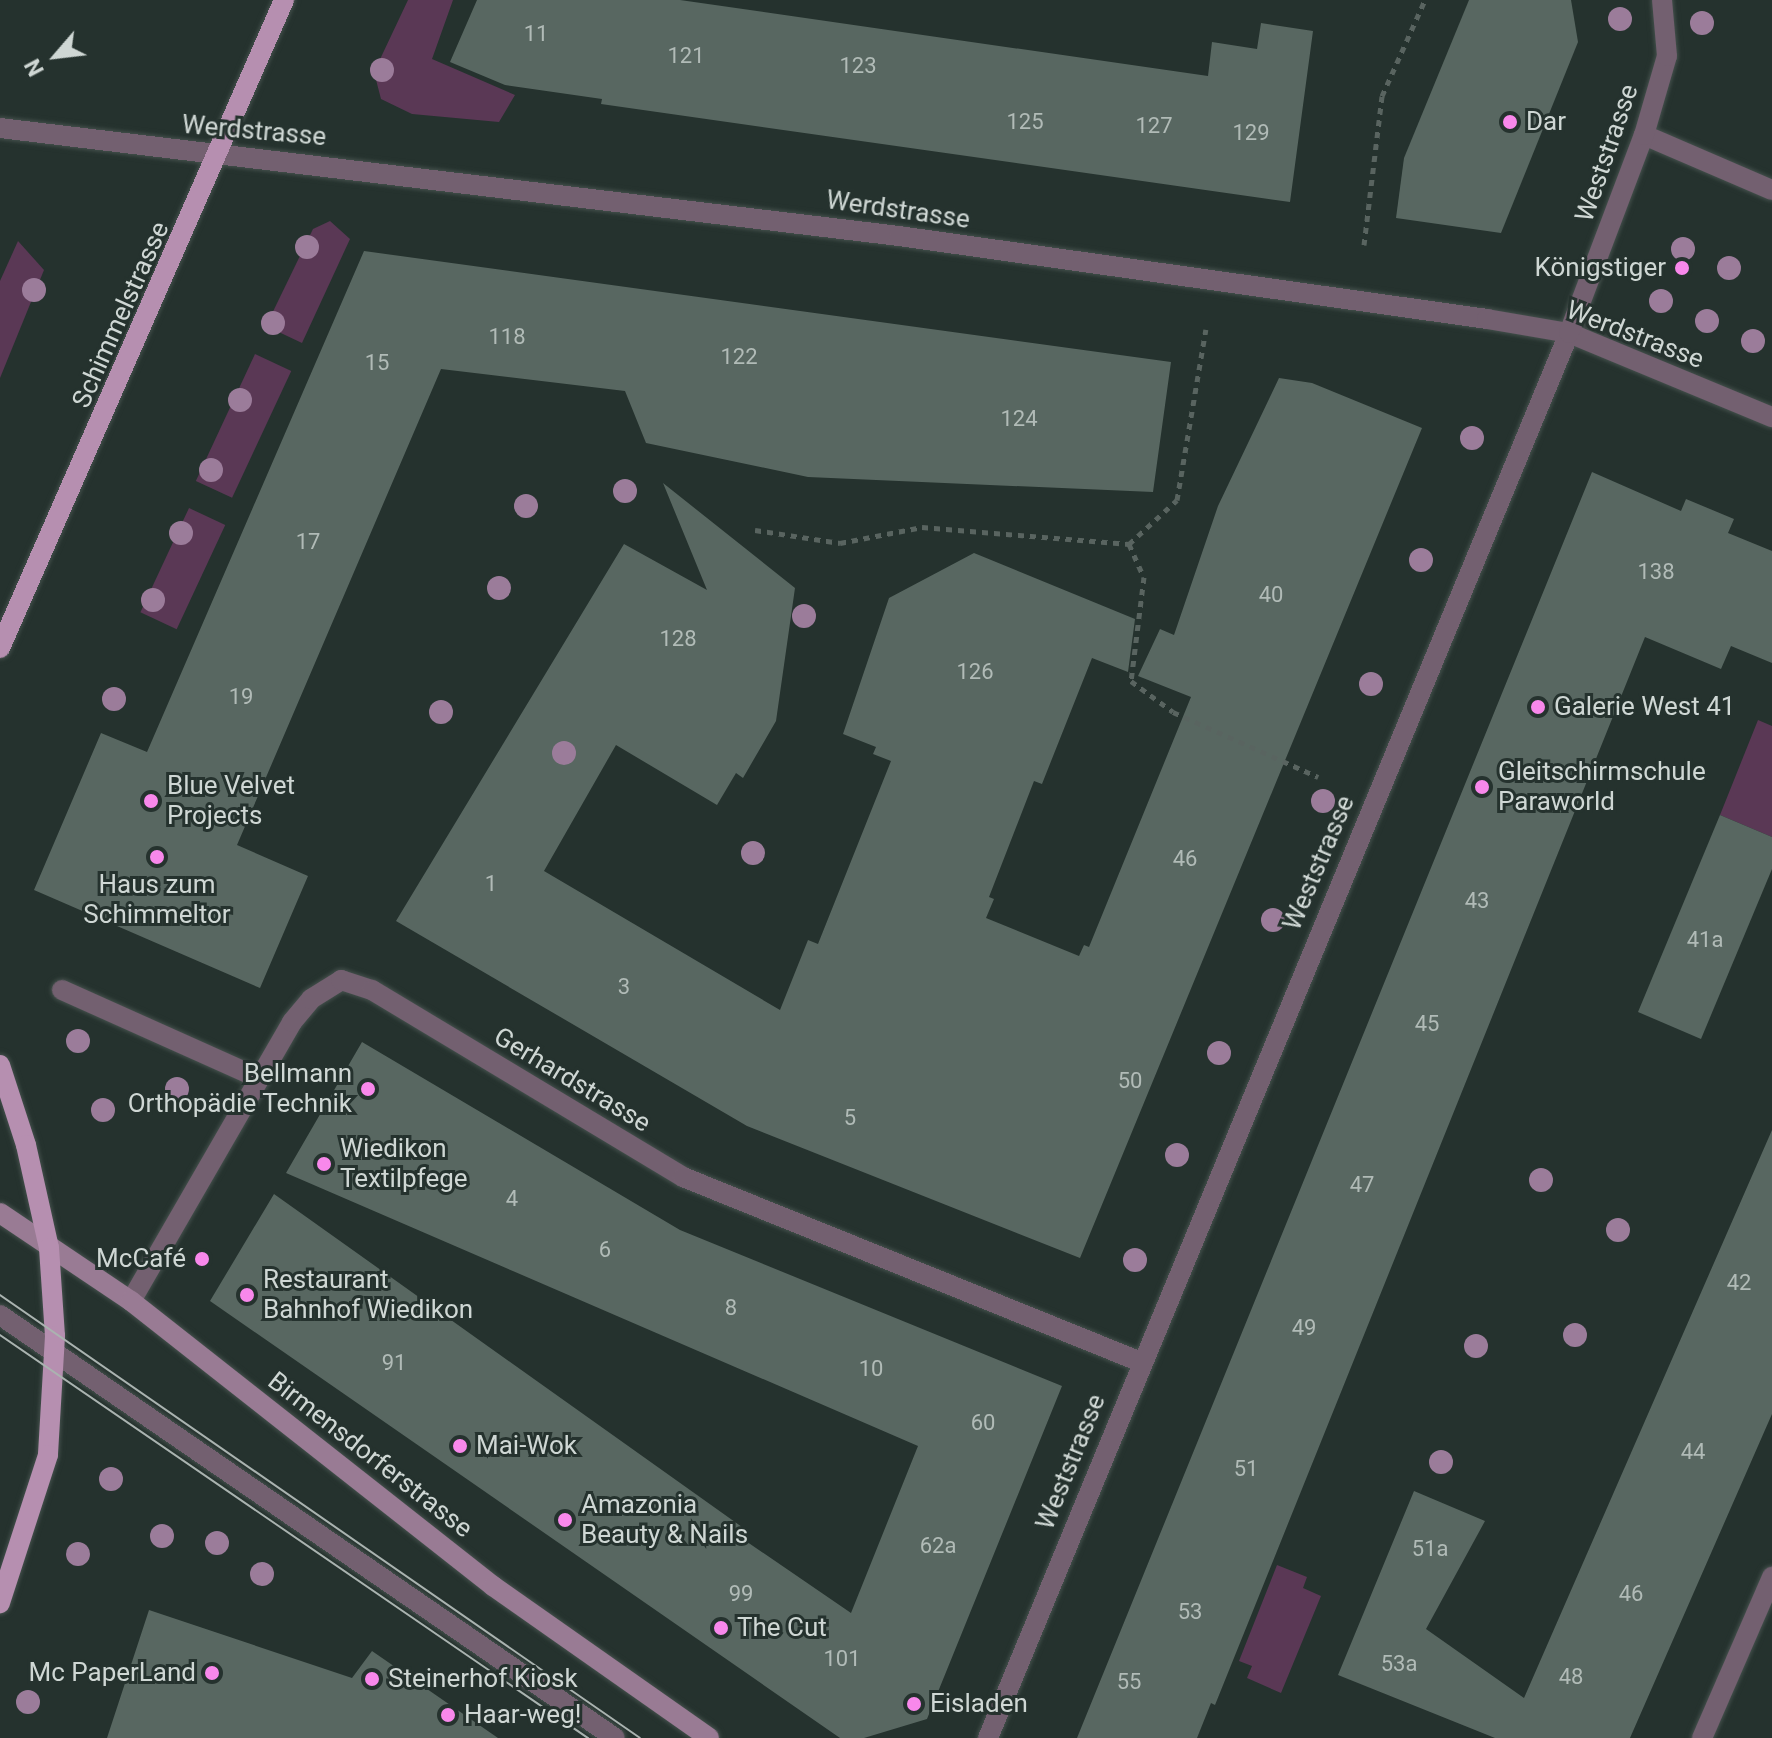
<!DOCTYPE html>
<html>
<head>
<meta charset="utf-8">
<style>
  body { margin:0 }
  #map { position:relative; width:1772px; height:1738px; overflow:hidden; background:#25322e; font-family:Roboto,sans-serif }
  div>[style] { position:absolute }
  .green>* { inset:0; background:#5a3855; transform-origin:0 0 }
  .building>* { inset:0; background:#586761 }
  .path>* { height:5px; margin-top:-2.5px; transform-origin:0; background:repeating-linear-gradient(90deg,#596460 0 6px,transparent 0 12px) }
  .roads { filter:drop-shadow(0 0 2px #44504c) drop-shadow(0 0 2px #44504c) }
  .lane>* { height:20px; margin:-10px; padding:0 10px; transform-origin:10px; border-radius:10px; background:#736070 }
  .street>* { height:20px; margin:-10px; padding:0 10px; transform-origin:10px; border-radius:10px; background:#736070 }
  .secondary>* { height:20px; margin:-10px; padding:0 10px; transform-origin:10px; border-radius:10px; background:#997b94 }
  .primary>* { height:20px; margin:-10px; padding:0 10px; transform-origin:10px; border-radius:10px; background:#b68fb0 }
  .tram>* { height:2px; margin:-1px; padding:0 1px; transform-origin:1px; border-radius:1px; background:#aab3b0 }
  .trees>* { width:24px; height:24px; margin:-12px; border-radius:50%; background:#9b7c9a }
  .dots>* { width:22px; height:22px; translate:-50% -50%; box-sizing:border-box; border:4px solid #25322e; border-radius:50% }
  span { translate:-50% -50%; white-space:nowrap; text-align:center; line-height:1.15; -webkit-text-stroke:6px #25322e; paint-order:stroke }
  .number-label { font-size:22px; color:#b1bbb7 }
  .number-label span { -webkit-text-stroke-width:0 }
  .poi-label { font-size:26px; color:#cfd7d4 }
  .left { translate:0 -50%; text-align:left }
  .right { translate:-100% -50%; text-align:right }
  .street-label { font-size:26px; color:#cfd7d4 }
  .north { position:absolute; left:16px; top:16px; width:80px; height:80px; -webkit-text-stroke:6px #25322e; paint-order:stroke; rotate:242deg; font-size:22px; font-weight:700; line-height:32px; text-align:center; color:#cfd7d4 }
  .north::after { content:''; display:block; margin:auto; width:28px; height:36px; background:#cfd7d4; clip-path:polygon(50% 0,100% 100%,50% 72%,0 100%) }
</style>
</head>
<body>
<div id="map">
  <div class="green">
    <i style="clip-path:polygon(408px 0,453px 0,432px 59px,515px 95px,499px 122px,412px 114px,381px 99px,374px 72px)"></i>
    <i style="clip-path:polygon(330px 221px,350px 239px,302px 343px,266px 326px,313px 229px)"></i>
    <i style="clip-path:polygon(18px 241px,44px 270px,0 378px,0 281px)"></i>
    <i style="left:255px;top:354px;width:40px;height:140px;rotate:25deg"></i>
    <i style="left:189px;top:508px;width:40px;height:115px;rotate:25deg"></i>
    <i style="clip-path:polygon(1758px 720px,1772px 726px,1772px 837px,1720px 815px)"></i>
    <i style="clip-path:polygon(1277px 1565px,1307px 1577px,1303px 1588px,1321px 1596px,1281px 1693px,1247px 1678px,1252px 1666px,1239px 1661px)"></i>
  </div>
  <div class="building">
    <i style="clip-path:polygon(477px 0,680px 0,1208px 76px,1212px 42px,1257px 49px,1261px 23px,1313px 31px,1290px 202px,601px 104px,602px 99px,505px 85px,450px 62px)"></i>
    <i style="clip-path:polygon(1469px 0,1571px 0,1578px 42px,1501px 233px,1396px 218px,1404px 158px)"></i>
    <i style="clip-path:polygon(364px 251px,1171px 362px,1153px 492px,808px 477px,646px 443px,625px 391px,441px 369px,237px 845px,308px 876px,260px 988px,34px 890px,101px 733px,147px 752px)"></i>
    <i style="clip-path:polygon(1279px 378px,1312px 383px,1422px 428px,1080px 1258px,747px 1126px,396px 921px,624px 544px,707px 590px,663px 483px,795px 588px,776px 721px,743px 778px,736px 773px,717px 805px,616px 745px,544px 871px,780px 1010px,808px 940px,818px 944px,891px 761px,873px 754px,876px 747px,843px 734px,889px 598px,974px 553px,1135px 619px,1128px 672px,1092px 658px,1042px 784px,1034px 781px,989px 897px,994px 899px,986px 918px,1079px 956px,1084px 945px,1089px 947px,1191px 697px,1138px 676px,1160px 629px,1174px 635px,1218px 506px)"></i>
    <i style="clip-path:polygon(1592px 472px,1681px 511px,1686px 499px,1734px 519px,1728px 533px,1772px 551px,1772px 663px,1731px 646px,1721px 669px,1645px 637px,1215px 1705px,1211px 1703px,1197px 1738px,1077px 1738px)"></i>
    <i style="clip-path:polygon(1720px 815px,1772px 837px,1772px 869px,1701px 1039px,1638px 1012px)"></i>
    <i style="clip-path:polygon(362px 1042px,680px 1230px,1062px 1386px,927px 1719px,864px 1738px,840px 1738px,210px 1301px,274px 1194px,742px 1527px,737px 1535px,851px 1613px,918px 1446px,286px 1173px)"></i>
    <i style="clip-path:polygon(1772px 1130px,1772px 1414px,1630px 1738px,1495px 1738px,1338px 1675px,1414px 1491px,1485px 1521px,1426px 1629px,1524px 1698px)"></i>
    <i style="clip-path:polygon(149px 1610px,352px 1678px,372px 1651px,498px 1738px,107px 1738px)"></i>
  </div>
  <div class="path">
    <i style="left:1364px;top:245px;width:150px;rotate:-83.1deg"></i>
    <i style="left:1382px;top:96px;width:105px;rotate:-65.9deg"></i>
    <i style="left:755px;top:530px;width:86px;rotate:8.7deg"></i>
    <i style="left:840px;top:543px;width:84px;rotate:-11deg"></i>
    <i style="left:922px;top:527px;width:208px;rotate:4.7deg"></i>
    <i style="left:1129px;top:544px;width:65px;rotate:-42.5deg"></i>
    <i style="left:1177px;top:500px;width:173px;rotate:-80.4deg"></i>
    <i style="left:1129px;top:544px;width:36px;rotate:66deg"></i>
    <i style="left:1144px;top:577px;width:105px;rotate:97.1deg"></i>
    <i style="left:1131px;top:681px;width:52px;rotate:36.4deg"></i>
    <i style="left:1173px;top:712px;width:159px;rotate:24.1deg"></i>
  </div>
  <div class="roads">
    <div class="lane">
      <i style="left:62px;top:990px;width:216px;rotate:24.1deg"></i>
      <i style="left:0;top:1315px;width:746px;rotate:34.52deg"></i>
    </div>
    <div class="street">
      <i style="left:0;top:128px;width:905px;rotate:6.85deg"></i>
      <i style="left:899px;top:236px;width:594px;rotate:8.03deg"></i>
      <i style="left:1487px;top:319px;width:83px;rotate:9.7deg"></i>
      <i style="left:1569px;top:333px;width:220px;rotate:22.5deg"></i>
      <i style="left:1644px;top:135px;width:139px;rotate:23.3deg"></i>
      <i style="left:131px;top:1301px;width:322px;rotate:-60deg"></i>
      <i style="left:292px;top:1022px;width:30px;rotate:-50deg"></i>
      <i style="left:311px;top:999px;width:36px;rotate:-32deg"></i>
      <i style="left:341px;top:980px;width:33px;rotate:18deg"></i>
      <i style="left:372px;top:990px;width:363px;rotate:31deg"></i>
      <i style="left:683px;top:1177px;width:493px;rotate:22deg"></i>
      <i style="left:988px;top:1738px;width:1520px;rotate:-67.53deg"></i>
      <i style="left:1569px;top:333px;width:212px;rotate:-69.3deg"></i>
      <i style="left:1644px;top:135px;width:82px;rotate:-73.8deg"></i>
      <i style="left:1667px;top:56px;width:56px;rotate:-95.1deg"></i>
      <i style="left:1702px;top:1738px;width:176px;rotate:-66.5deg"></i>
    </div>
    <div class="secondary">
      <i style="left:0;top:1213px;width:158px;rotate:33.9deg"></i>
      <i style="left:131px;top:1301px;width:461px;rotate:38.2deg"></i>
      <i style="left:493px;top:1586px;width:264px;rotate:35.1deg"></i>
    </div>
    <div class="primary">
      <i style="left:0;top:648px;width:708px;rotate:-66.33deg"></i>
      <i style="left:0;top:1065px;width:84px;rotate:72deg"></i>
      <i style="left:26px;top:1145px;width:106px;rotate:77.4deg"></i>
      <i style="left:49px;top:1248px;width:88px;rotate:86.1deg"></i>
      <i style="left:55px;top:1336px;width:119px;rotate:93.4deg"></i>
      <i style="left:48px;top:1455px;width:156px;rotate:108deg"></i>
    </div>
  </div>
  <div class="tram">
    <i style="left:0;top:1295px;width:778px;rotate:34.69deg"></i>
    <i style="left:0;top:1335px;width:713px;rotate:34.43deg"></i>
  </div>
  <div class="trees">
    <i style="left:1620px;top:19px"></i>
    <i style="left:1702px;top:23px"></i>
    <i style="left:382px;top:70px"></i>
    <i style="left:307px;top:247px"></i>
    <i style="left:1683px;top:249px"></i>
    <i style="left:1729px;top:268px"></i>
    <i style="left:34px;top:290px"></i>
    <i style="left:1661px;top:301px"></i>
    <i style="left:1707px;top:321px"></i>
    <i style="left:273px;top:323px"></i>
    <i style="left:1753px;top:341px"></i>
    <i style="left:240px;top:400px"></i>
    <i style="left:1472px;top:438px"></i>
    <i style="left:211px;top:470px"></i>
    <i style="left:625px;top:491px"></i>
    <i style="left:526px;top:506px"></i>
    <i style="left:181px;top:533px"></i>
    <i style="left:1421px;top:560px"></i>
    <i style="left:499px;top:588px"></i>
    <i style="left:153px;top:600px"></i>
    <i style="left:804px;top:616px"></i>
    <i style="left:1371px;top:684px"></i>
    <i style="left:114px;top:699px"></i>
    <i style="left:441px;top:712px"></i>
    <i style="left:564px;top:753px"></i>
    <i style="left:1323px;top:801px"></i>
    <i style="left:753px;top:853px"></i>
    <i style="left:1273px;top:920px"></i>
    <i style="left:78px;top:1041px"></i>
    <i style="left:1219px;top:1053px"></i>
    <i style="left:177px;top:1089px"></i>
    <i style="left:103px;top:1110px"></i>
    <i style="left:1177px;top:1155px"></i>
    <i style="left:1541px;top:1180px"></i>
    <i style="left:1618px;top:1230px"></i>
    <i style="left:1135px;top:1260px"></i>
    <i style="left:1575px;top:1335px"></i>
    <i style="left:1476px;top:1346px"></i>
    <i style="left:1441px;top:1462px"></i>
    <i style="left:111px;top:1479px"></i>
    <i style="left:162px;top:1536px"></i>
    <i style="left:217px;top:1543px"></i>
    <i style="left:78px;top:1554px"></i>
    <i style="left:262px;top:1574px"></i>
    <i style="left:28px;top:1702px"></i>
  </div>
  <div class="dots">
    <i style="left:1510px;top:122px;background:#f888eb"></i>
    <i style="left:1682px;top:268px;background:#f888eb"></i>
    <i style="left:1538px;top:707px;background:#f888eb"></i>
    <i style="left:1482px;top:787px;background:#f888eb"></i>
    <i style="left:151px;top:801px;background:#f888eb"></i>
    <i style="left:157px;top:857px;background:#f888eb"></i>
    <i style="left:368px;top:1089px;background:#f888eb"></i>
    <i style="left:324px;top:1164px;background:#f888eb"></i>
    <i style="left:202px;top:1259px;background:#f888eb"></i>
    <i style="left:247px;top:1295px;background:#f888eb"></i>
    <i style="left:460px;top:1446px;background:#f888eb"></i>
    <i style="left:565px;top:1520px;background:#f888eb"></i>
    <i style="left:721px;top:1628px;background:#f888eb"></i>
    <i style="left:212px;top:1673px;background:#f888eb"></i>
    <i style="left:372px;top:1679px;background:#f888eb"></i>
    <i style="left:914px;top:1704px;background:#f888eb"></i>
    <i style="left:448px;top:1715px;background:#f888eb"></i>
  </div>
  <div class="number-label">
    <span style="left:536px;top:34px">11</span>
    <span style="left:686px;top:56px">121</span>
    <span style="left:858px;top:66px">123</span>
    <span style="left:1025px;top:122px">125</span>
    <span style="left:1154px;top:126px">127</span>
    <span style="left:1251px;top:133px">129</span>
    <span style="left:507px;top:337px">118</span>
    <span style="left:739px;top:357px">122</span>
    <span style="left:377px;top:363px">15</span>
    <span style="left:1019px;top:419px">124</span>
    <span style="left:308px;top:542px">17</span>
    <span style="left:1656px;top:572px">138</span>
    <span style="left:1271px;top:595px">40</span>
    <span style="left:678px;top:639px">128</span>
    <span style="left:975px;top:672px">126</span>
    <span style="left:241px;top:697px">19</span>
    <span style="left:1185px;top:859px">46</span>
    <span style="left:491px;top:884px">1</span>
    <span style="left:1477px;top:901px">43</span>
    <span style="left:1705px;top:940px">41a</span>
    <span style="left:624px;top:987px">3</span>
    <span style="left:1427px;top:1024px">45</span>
    <span style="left:1130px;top:1081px">50</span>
    <span style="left:850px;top:1118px">5</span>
    <span style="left:1362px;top:1185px">47</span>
    <span style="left:512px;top:1199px">4</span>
    <span style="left:605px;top:1250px">6</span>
    <span style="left:1739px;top:1283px">42</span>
    <span style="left:731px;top:1308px">8</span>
    <span style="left:1304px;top:1328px">49</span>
    <span style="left:394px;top:1363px">91</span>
    <span style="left:871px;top:1369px">10</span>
    <span style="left:983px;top:1423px">60</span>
    <span style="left:1693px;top:1452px">44</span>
    <span style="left:1246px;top:1469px">51</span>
    <span style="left:938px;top:1546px">62a</span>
    <span style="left:1430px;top:1549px">51a</span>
    <span style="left:741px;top:1594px">99</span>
    <span style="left:1631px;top:1594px">46</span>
    <span style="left:1190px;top:1612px">53</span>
    <span style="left:842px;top:1659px">101</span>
    <span style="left:1399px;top:1664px">53a</span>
    <span style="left:1571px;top:1677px">48</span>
    <span style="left:1129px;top:1682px">55</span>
  </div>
  <div class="poi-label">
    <span class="left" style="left:1526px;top:122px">Dar</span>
    <span class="right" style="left:1666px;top:268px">Königstiger</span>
    <span class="left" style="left:1554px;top:707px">Galerie West 41</span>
    <span class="left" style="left:1498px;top:787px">Gleitschirmschule<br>Paraworld</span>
    <span class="left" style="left:167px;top:801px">Blue Velvet<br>Projects</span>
    <span style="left:157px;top:900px">Haus zum<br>Schimmeltor</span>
    <span class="right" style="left:352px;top:1089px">Bellmann<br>Orthopädie Technik</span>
    <span class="left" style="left:340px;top:1164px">Wiedikon<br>Textilpfege</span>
    <span class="right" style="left:186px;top:1259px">McCafé</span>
    <span class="left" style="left:263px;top:1295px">Restaurant<br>Bahnhof Wiedikon</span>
    <span class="left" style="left:476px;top:1446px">Mai-Wok</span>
    <span class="left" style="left:581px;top:1520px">Amazonia<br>Beauty &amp; Nails</span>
    <span class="left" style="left:737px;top:1628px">The Cut</span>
    <span class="right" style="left:196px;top:1673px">Mc PaperLand</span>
    <span class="left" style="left:388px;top:1679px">Steinerhof Kiosk</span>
    <span class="left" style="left:930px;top:1704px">Eisladen</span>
    <span class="left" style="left:464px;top:1715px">Haar-weg!</span>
  </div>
  <div class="street-label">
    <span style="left:254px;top:131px;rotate:5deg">Werdstrasse</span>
    <span style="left:1607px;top:153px;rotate:-71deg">Weststrasse</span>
    <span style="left:898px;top:210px;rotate:8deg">Werdstrasse</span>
    <span style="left:121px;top:315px;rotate:-66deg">Schimmelstrasse</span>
    <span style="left:1635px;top:335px;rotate:21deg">Werdstrasse</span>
    <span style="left:1319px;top:863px;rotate:-67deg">Weststrasse</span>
    <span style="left:572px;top:1080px;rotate:31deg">Gerhardstrasse</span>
    <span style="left:370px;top:1455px;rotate:38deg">Birmensdorferstrasse</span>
    <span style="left:1071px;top:1462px;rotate:-68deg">Weststrasse</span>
  </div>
  <div class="north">N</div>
</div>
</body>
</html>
